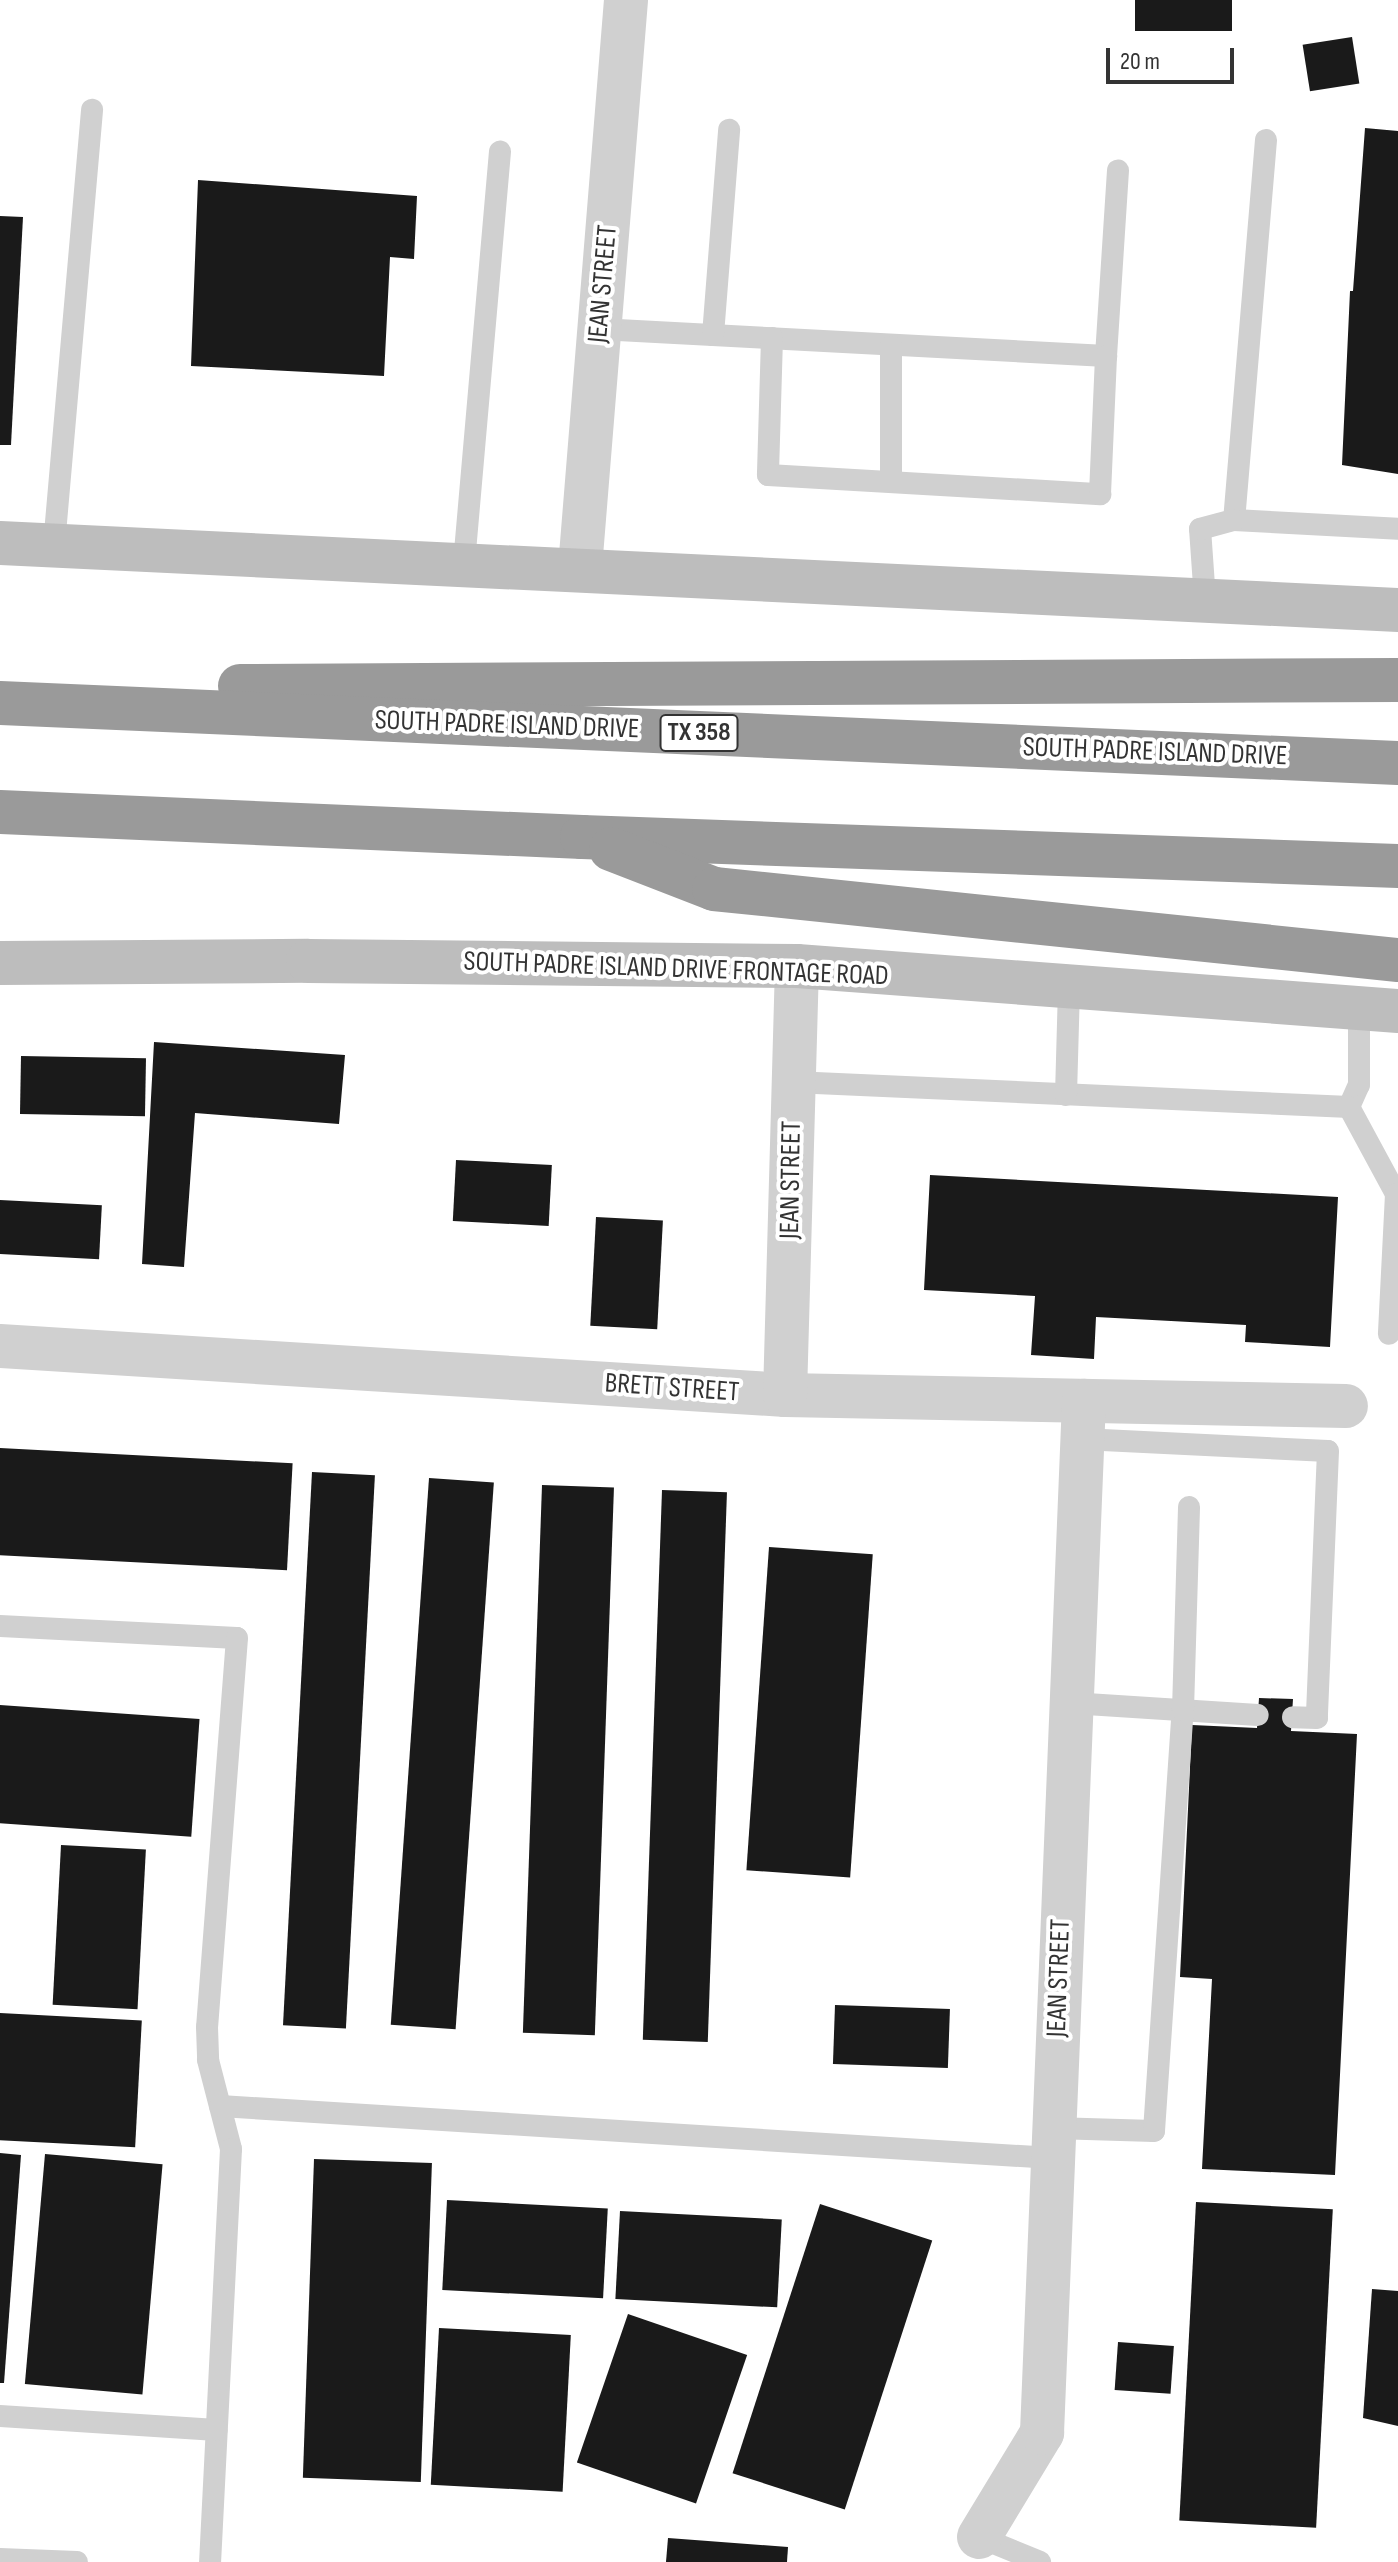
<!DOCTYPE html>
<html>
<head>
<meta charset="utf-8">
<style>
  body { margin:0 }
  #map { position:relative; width:1398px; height:2562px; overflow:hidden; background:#fff; font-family:"Sofia Sans Condensed",sans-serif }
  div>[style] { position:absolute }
  .building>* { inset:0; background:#1a1a1a; transform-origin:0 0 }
  .lane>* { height:22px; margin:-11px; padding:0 11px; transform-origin:11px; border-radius:11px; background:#d0d0d0 }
  .street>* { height:44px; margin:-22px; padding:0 22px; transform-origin:22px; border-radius:22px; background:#d0d0d0 }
  .secondary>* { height:44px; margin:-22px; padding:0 22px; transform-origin:22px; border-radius:22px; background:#bdbdbd }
  .highway>* { height:44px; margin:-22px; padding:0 22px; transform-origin:22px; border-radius:22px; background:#9a9a9a }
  span { translate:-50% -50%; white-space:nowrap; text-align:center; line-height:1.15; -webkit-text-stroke:8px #fff; paint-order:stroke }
  .shield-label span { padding:2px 6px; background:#fff; border:2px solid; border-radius:6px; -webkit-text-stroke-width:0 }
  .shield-label { font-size:26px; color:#333; font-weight:700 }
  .street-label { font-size:28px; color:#333 }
  .scale { position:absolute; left:1106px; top:48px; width:128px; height:36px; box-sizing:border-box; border:4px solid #333; border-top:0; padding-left:10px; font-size:24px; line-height:28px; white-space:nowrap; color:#333; -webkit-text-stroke:6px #fff; paint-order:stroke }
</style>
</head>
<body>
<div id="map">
  <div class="building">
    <i style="left:1135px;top:0;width:97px;height:31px"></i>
    <i style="left:1352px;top:37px;width:47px;height:50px;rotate:81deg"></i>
    <i style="clip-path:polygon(1365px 128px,1398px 131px,1398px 474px,1342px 465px,1350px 291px,1353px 291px)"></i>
    <i style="clip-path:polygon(198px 180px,417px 196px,414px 259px,390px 257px,384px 376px,191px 366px)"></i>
    <i style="clip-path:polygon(0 216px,23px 217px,11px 445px,0 445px)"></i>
    <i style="clip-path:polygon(154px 1042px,345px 1055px,339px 1124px,195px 1113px,184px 1267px,142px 1264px)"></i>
    <i style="left:21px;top:1056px;width:125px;height:58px;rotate:1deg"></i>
    <i style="left:456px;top:1160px;width:96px;height:61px;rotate:3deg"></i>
    <i style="clip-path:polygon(930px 1175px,1338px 1197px,1330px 1347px,1245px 1342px,1246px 1325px,1096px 1317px,1094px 1359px,1031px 1355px,1035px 1296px,924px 1290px)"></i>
    <i style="left:0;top:1200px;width:102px;height:54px;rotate:3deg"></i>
    <i style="left:596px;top:1217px;width:67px;height:109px;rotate:3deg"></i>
    <i style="left:0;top:1448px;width:293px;height:107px;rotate:3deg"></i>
    <i style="left:312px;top:1472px;width:63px;height:554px;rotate:3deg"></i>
    <i style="left:429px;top:1478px;width:65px;height:548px;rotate:4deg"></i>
    <i style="left:542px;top:1485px;width:72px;height:548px;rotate:2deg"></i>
    <i style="left:662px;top:1490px;width:65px;height:550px;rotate:2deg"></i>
    <i style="left:769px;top:1547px;width:104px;height:324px;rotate:4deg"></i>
    <i style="clip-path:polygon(1259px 1698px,1293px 1699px,1291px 1731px,1357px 1734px,1335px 2175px,1202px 2169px,1212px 1979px,1180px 1977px,1192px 1725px,1257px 1728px)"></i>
    <i style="left:0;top:1705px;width:200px;height:118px;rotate:4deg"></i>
    <i style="left:61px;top:1845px;width:85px;height:160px;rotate:3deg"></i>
    <i style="left:835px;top:2005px;width:115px;height:59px;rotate:2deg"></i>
    <i style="left:0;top:2013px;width:142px;height:127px;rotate:3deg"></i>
    <i style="clip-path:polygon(0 2153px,21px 2155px,4px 2383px,0 2383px)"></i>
    <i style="left:45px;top:2154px;width:118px;height:231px;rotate:5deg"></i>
    <i style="left:314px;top:2159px;width:118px;height:319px;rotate:2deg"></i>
    <i style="left:447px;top:2200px;width:161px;height:90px;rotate:3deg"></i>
    <i style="left:1196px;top:2202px;width:137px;height:319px;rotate:3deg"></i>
    <i style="left:820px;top:2204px;width:118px;height:283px;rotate:18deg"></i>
    <i style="left:620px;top:2211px;width:162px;height:88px;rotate:3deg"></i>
    <i style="clip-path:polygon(1372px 2289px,1398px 2291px,1398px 2426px,1363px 2418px)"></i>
    <i style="left:628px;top:2314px;width:126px;height:157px;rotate:19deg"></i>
    <i style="left:439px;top:2328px;width:132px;height:157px;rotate:3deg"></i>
    <i style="left:1118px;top:2342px;width:56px;height:48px;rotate:4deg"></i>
    <i style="clip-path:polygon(668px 2538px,788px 2547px,787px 2562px,666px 2562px)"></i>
  </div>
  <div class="lane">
    <i style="left:1266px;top:140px;width:381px;rotate:94.8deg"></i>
    <i style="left:1234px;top:520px;width:164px;rotate:3.1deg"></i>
    <i style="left:599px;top:329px;width:508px;rotate:3.05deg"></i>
    <i style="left:1106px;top:356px;width:186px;rotate:-86.3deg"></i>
    <i style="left:713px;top:335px;width:206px;rotate:-85.5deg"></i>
    <i style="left:772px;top:338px;width:137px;rotate:91.7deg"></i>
    <i style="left:768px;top:475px;width:333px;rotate:3.3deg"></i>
    <i style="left:1100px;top:494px;width:138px;rotate:-87.5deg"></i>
    <i style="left:891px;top:481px;width:134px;rotate:-90deg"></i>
    <i style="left:54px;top:545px;width:437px;rotate:-85deg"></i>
    <i style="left:464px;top:563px;width:413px;rotate:-85deg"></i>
    <i style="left:1205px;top:600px;width:71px;rotate:-94deg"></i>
    <i style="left:1200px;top:529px;width:35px;rotate:-15deg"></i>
    <i style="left:793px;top:1082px;width:557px;rotate:2.57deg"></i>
    <i style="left:1349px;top:1107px;width:24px;rotate:-66deg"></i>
    <i style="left:1359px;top:1085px;width:79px;rotate:-90deg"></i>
    <i style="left:1066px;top:1095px;width:107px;rotate:-88.4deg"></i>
    <i style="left:1349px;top:1107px;width:99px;rotate:61.6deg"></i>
    <i style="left:1396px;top:1194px;width:140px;rotate:92.9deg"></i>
    <i style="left:1082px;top:1439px;width:246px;rotate:2.8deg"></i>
    <i style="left:1328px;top:1451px;width:267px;rotate:92.4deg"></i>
    <i style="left:1317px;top:1718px;width:24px;rotate:-178deg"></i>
    <i style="left:0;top:1626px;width:237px;rotate:2.9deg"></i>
    <i style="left:237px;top:1638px;width:390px;rotate:94.4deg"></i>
    <i style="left:207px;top:2027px;width:33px;rotate:88deg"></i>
    <i style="left:208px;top:2060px;width:92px;rotate:75.5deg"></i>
    <i style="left:231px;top:2149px;width:414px;rotate:92.9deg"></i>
    <i style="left:1071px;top:1703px;width:187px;rotate:3.7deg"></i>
    <i style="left:220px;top:2106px;width:834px;rotate:3.58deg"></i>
    <i style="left:1053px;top:2128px;width:101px;rotate:1.7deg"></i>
    <i style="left:1154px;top:2131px;width:422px;rotate:-86.1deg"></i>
    <i style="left:1183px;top:1710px;width:203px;rotate:-88.3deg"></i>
    <i style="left:0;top:2416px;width:217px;rotate:3.7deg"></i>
    <i style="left:979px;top:2537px;width:66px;rotate:22.3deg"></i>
    <i style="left:0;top:2559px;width:77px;rotate:2.2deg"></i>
  </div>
  <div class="street">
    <i style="left:580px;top:568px;width:570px;rotate:-85.37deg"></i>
    <i style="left:0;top:1346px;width:787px;rotate:3.57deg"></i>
    <i style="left:785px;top:1395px;width:561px;rotate:1.12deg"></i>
    <i style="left:785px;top:1395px;width:429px;rotate:-88.4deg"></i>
    <i style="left:979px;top:2537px;width:122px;rotate:-58.8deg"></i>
    <i style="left:1042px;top:2433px;width:1033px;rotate:-87.67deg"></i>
  </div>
  <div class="secondary">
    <i style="left:0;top:543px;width:1400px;rotate:2.74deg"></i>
    <i style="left:0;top:963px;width:308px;rotate:-0.4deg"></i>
    <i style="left:308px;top:961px;width:489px;rotate:0.6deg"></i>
    <i style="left:797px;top:966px;width:603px;rotate:4.28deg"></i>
  </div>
  <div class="highway">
    <i style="left:240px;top:686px;width:1158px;rotate:-0.3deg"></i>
    <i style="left:0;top:703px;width:1399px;rotate:2.46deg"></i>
    <i style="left:0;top:812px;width:583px;rotate:2.46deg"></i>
    <i style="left:582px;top:837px;width:817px;rotate:2.04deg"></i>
    <i style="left:611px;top:849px;width:110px;rotate:21.2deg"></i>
    <i style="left:714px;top:889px;width:688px;rotate:5.93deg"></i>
  </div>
  <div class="shield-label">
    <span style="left:699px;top:733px">TX 358</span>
  </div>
  <div class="street-label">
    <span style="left:603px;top:284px;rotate:-85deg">JEAN STREET</span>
    <span style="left:507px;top:725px;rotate:2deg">SOUTH PADRE ISLAND DRIVE</span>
    <span style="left:1155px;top:752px;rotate:2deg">SOUTH PADRE ISLAND DRIVE</span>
    <span style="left:676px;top:969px;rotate:2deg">SOUTH PADRE ISLAND DRIVE FRONTAGE ROAD</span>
    <span style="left:791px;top:1180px;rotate:-89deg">JEAN STREET</span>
    <span style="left:672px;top:1388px;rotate:4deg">BRETT STREET</span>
    <span style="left:1059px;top:1978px;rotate:-88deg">JEAN STREET</span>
  </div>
  <div class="scale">20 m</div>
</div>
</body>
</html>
